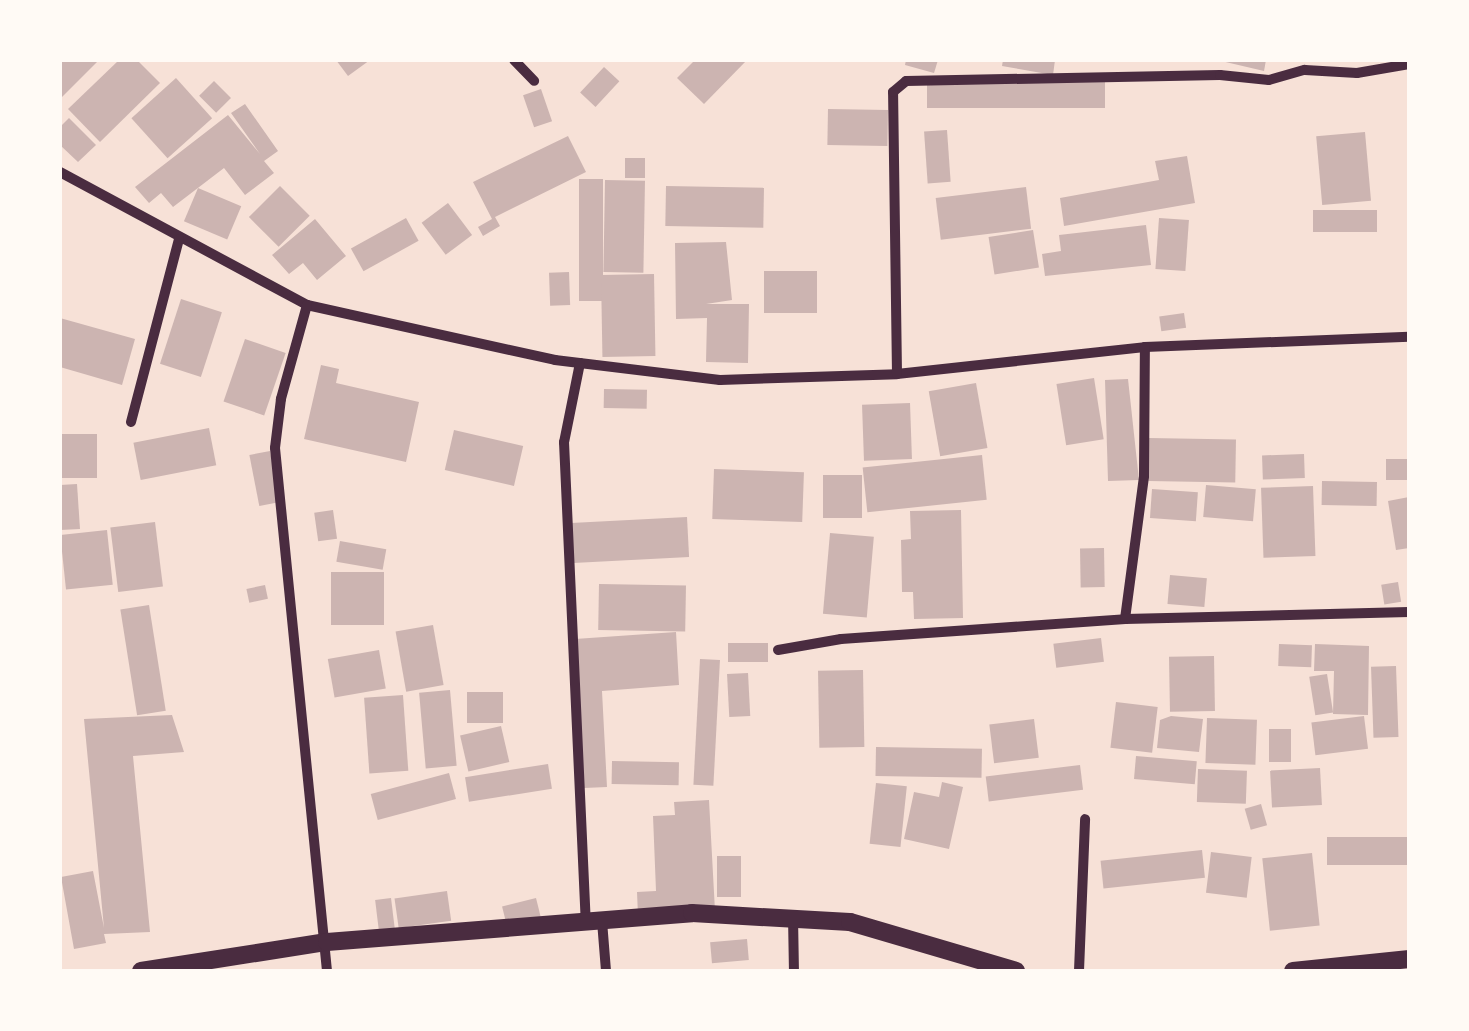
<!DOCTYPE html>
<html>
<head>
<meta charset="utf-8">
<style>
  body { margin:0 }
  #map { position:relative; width:1469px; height:1031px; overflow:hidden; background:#f7e1d7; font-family:"Open Sans",sans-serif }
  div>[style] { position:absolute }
  .building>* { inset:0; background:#ccb4b1; transform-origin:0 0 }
  .minor>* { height:10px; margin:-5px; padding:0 5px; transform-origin:5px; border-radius:5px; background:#4a2c40 }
  .tertiary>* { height:18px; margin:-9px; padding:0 9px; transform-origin:9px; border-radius:9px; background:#4a2c40 }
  span { translate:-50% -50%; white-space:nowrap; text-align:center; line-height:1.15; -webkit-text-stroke:8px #fffaf5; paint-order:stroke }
  .frame { position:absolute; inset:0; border:62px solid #fffaf5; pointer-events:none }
</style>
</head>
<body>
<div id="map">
  <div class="building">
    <i style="clip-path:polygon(60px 60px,99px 60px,60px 99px)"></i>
    <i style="clip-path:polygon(119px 60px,137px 60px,160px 83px,100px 142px,68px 109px)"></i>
    <i style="clip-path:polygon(336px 60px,370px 60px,348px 76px)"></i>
    <i style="clip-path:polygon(695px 60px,747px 60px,704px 104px,677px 78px)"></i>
    <i style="clip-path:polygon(906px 60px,938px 60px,934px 73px,905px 65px)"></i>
    <i style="clip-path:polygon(1003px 60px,1055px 60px,1053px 75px,1002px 66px)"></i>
    <i style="clip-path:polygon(1217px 60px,1266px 60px,1264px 71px)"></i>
    <i style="left:604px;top:67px;width:21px;height:35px;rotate:43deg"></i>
    <i style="left:176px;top:78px;width:54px;height:60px;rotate:48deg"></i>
    <i style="left:1105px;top:79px;width:29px;height:178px;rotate:90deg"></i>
    <i style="left:214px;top:81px;width:24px;height:21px;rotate:45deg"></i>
    <i style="left:541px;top:89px;width:34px;height:19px;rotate:71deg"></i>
    <i style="clip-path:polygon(245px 104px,278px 151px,264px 161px,274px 173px,245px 195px,224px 168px,173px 207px,161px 193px,149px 203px,135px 187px,228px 115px,260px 154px,231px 113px)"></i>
    <i style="left:828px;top:109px;width:60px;height:36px;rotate:1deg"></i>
    <i style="clip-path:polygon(69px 118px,96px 145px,78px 162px,60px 145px,60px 127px)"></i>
    <i style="left:947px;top:130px;width:52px;height:23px;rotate:86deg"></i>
    <i style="left:1365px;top:132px;width:69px;height:49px;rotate:85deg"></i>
    <i style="clip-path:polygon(568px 136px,586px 172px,495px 217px,500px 226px,483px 236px,478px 227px,492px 219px,473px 182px)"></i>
    <i style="clip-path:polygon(1187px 156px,1195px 203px,1064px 226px,1060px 198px,1159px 180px,1155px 161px)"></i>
    <i style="left:625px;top:158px;width:20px;height:20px"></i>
    <i style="left:579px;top:179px;width:24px;height:122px"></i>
    <i style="left:605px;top:180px;width:40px;height:92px;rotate:1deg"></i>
    <i style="left:280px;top:186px;width:42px;height:44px;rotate:45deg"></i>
    <i style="left:666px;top:186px;width:98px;height:40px;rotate:1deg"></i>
    <i style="left:1026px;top:187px;width:42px;height:91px;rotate:83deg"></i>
    <i style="left:198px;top:188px;width:47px;height:36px;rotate:23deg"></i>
    <i style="left:448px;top:203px;width:40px;height:33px;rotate:53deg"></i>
    <i style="left:1377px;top:210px;width:22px;height:64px;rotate:90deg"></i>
    <i style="left:406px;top:218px;width:26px;height:63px;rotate:61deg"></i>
    <i style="left:1159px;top:218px;width:30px;height:51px;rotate:4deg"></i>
    <i style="clip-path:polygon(315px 219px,346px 256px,317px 280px,303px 263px,289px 274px,272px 255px)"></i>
    <i style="clip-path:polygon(1146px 225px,1151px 265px,1045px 276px,1042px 254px,1061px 251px,1059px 235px)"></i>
    <i style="left:1033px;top:230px;width:38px;height:45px;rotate:81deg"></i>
    <i style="clip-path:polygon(726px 242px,732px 300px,706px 304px,749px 304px,748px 363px,706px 362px,707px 318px,676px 319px,675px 243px)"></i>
    <i style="left:764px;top:271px;width:53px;height:42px"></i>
    <i style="left:569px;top:272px;width:33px;height:20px;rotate:88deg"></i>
    <i style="left:654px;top:274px;width:82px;height:53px;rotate:89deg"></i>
    <i style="left:181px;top:299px;width:43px;height:68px;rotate:18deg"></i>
    <i style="left:1184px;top:313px;width:15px;height:25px;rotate:82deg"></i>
    <i style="clip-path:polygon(60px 318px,135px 339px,122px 385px,60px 367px)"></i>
    <i style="left:245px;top:339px;width:43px;height:66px;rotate:19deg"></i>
    <i style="clip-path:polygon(321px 365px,339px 369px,336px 383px,419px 402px,406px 462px,304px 439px)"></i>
    <i style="left:1094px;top:378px;width:62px;height:38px;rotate:81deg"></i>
    <i style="clip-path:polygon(1128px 379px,1139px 480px,1108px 481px,1105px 380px)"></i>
    <i style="left:976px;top:383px;width:66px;height:48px;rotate:80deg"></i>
    <i style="left:604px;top:389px;width:43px;height:19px;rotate:1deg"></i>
    <i style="left:910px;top:403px;width:56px;height:48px;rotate:88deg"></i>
    <i style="left:209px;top:428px;width:38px;height:77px;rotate:79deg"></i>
    <i style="left:454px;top:430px;width:71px;height:41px;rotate:13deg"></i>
    <i style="left:60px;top:434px;width:37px;height:44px"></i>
    <i style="left:1149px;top:438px;width:87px;height:43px;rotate:1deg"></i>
    <i style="left:270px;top:451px;width:52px;height:21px;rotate:79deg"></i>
    <i style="left:1304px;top:454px;width:24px;height:42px;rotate:88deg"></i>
    <i style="left:982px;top:455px;width:45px;height:120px;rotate:84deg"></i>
    <i style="left:1409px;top:459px;width:21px;height:23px;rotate:90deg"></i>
    <i style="left:714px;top:469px;width:90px;height:50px;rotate:2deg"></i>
    <i style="left:823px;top:475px;width:39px;height:43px"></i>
    <i style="left:1322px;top:481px;width:55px;height:24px;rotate:1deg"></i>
    <i style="clip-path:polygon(77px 484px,80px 529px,60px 530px,60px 485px)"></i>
    <i style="left:1206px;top:485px;width:50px;height:32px;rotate:5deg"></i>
    <i style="left:1313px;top:486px;width:70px;height:52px;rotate:88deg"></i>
    <i style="left:1152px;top:489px;width:46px;height:29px;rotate:4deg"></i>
    <i style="clip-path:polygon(1409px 497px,1409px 548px,1396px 550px,1388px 501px)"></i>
    <i style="left:333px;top:510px;width:29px;height:19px;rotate:82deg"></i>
    <i style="clip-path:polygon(961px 510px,963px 618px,914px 619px,913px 592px,902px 592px,901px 540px,911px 539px,910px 511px)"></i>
    <i style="left:687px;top:517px;width:40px;height:116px;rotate:87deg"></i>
    <i style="left:155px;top:522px;width:65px;height:45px;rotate:83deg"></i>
    <i style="left:107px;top:530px;width:55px;height:47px;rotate:84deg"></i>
    <i style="left:830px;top:533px;width:44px;height:81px;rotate:5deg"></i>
    <i style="left:340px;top:541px;width:47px;height:21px;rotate:10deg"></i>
    <i style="left:1104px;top:548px;width:39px;height:24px;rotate:89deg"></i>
    <i style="left:384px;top:572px;width:53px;height:53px;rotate:90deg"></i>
    <i style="left:1170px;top:575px;width:37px;height:29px;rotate:5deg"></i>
    <i style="left:1398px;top:582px;width:20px;height:17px;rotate:81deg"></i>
    <i style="left:599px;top:584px;width:87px;height:46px;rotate:1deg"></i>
    <i style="left:265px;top:585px;width:14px;height:19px;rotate:78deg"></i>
    <i style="left:149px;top:605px;width:107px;height:29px;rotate:81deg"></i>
    <i style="left:433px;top:625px;width:61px;height:38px;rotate:80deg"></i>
    <i style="clip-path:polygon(676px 632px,679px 685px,602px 691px,607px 787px,584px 788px,575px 639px)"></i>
    <i style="left:1101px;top:638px;width:24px;height:48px;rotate:83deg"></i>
    <i style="left:728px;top:643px;width:40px;height:19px"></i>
    <i style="left:1279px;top:644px;width:33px;height:22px;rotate:2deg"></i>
    <i style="clip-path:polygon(1315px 644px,1369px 646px,1368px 715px,1333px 714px,1334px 671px,1314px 671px)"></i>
    <i style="left:379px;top:650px;width:39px;height:52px;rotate:80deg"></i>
    <i style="left:1214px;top:656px;width:55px;height:45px;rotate:89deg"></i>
    <i style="left:700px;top:659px;width:20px;height:126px;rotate:3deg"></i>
    <i style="left:1396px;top:666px;width:71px;height:25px;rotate:88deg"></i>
    <i style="left:863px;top:670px;width:77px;height:45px;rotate:89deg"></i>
    <i style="left:748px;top:673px;width:43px;height:21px;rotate:87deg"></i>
    <i style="left:1327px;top:674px;width:39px;height:18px;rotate:81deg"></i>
    <i style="left:450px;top:690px;width:76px;height:31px;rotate:85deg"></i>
    <i style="left:467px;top:692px;width:36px;height:31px"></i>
    <i style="left:403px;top:695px;width:76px;height:39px;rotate:86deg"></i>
    <i style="left:1116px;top:702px;width:42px;height:46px;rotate:7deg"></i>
    <i style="clip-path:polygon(172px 715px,184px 752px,133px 756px,150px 932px,104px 934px,106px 943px,74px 949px,61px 877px,93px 871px,104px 928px,84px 719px)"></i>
    <i style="clip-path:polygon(1171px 716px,1203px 719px,1199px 752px,1157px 748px,1160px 720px)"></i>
    <i style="left:1364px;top:716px;width:33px;height:53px;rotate:83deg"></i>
    <i style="left:1207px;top:718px;width:50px;height:45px;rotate:2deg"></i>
    <i style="left:1034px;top:719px;width:39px;height:45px;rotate:83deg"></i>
    <i style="left:501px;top:726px;width:37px;height:42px;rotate:77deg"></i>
    <i style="left:1269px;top:729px;width:22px;height:33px"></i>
    <i style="left:876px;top:747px;width:106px;height:29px;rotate:1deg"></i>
    <i style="left:1136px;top:756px;width:61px;height:23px;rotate:5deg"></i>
    <i style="left:612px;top:761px;width:67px;height:23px;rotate:1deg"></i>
    <i style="left:548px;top:764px;width:25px;height:84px;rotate:81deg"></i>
    <i style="left:1080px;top:765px;width:25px;height:95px;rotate:83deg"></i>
    <i style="left:1320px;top:768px;width:37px;height:50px;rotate:87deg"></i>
    <i style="left:1198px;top:769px;width:49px;height:33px;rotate:2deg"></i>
    <i style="left:449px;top:773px;width:27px;height:81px;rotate:75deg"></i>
    <i style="clip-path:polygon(942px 782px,963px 787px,949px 849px,904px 839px,914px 792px,939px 797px)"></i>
    <i style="left:876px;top:783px;width:31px;height:61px;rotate:6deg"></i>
    <i style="clip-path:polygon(709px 800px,715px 911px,638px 916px,637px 892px,656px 891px,653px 816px,675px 815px,674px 802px)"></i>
    <i style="left:1261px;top:804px;width:22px;height:17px;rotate:74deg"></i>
    <i style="left:1409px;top:837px;width:28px;height:82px;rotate:90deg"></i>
    <i style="left:1202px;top:850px;width:28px;height:102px;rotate:84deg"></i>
    <i style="left:1211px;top:852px;width:41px;height:41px;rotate:7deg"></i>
    <i style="left:1312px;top:853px;width:73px;height:50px;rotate:84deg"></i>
    <i style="left:717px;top:856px;width:24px;height:41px"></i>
    <i style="left:447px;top:891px;width:30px;height:53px;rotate:82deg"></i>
    <i style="left:391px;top:898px;width:34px;height:16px;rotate:83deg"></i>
    <i style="left:536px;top:898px;width:21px;height:35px;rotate:76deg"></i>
    <i style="left:747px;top:939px;width:21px;height:37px;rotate:85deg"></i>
  </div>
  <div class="minor">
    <i style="left:514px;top:60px;width:29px;rotate:46deg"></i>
    <i style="left:60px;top:172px;width:281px;rotate:28.3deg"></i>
    <i style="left:307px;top:305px;width:254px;rotate:12.5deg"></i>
    <i style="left:555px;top:360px;width:166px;rotate:6.9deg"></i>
    <i style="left:720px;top:380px;width:177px;rotate:-1.9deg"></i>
    <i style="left:897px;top:374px;width:249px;rotate:-6.2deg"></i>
    <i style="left:1145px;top:347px;width:264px;rotate:-2.2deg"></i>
    <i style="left:307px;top:305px;width:98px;rotate:105.5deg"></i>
    <i style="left:281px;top:399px;width:49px;rotate:97deg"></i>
    <i style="left:275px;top:448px;width:526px;rotate:84.32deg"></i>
    <i style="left:580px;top:363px;width:81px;rotate:101.4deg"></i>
    <i style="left:564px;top:442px;width:481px;rotate:87.4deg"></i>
    <i style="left:897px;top:374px;width:282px;rotate:-90.8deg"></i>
    <i style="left:893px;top:92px;width:17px;rotate:-40deg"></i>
    <i style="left:906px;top:81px;width:314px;rotate:-1.1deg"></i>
    <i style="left:1220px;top:75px;width:49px;rotate:5.8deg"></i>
    <i style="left:1269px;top:80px;width:37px;rotate:-16deg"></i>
    <i style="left:1305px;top:70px;width:52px;rotate:3.3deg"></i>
    <i style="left:1357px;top:73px;width:53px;rotate:-9.8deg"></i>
    <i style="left:131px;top:422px;width:189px;rotate:-75.3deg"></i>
    <i style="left:1125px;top:619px;width:144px;rotate:-82.4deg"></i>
    <i style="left:1144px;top:476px;width:129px;rotate:-89.6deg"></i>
    <i style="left:778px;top:650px;width:64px;rotate:-9.9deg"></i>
    <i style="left:841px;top:639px;width:285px;rotate:-4deg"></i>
    <i style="left:1125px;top:619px;width:284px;rotate:-1.4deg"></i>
    <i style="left:793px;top:916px;width:55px;rotate:89deg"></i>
    <i style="left:602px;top:921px;width:50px;rotate:85.4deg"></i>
    <i style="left:1079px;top:971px;width:152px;rotate:-87.7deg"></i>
  </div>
  <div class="tertiary">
    <i style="left:141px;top:971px;width:188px;rotate:-8.9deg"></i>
    <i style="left:327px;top:942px;width:366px;rotate:-4.5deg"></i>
    <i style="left:692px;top:913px;width:158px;rotate:3.3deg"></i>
    <i style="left:850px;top:922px;width:173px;rotate:16.4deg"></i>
    <i style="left:1293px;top:971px;width:117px;rotate:-5.9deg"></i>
  </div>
  <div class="frame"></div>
</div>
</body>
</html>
